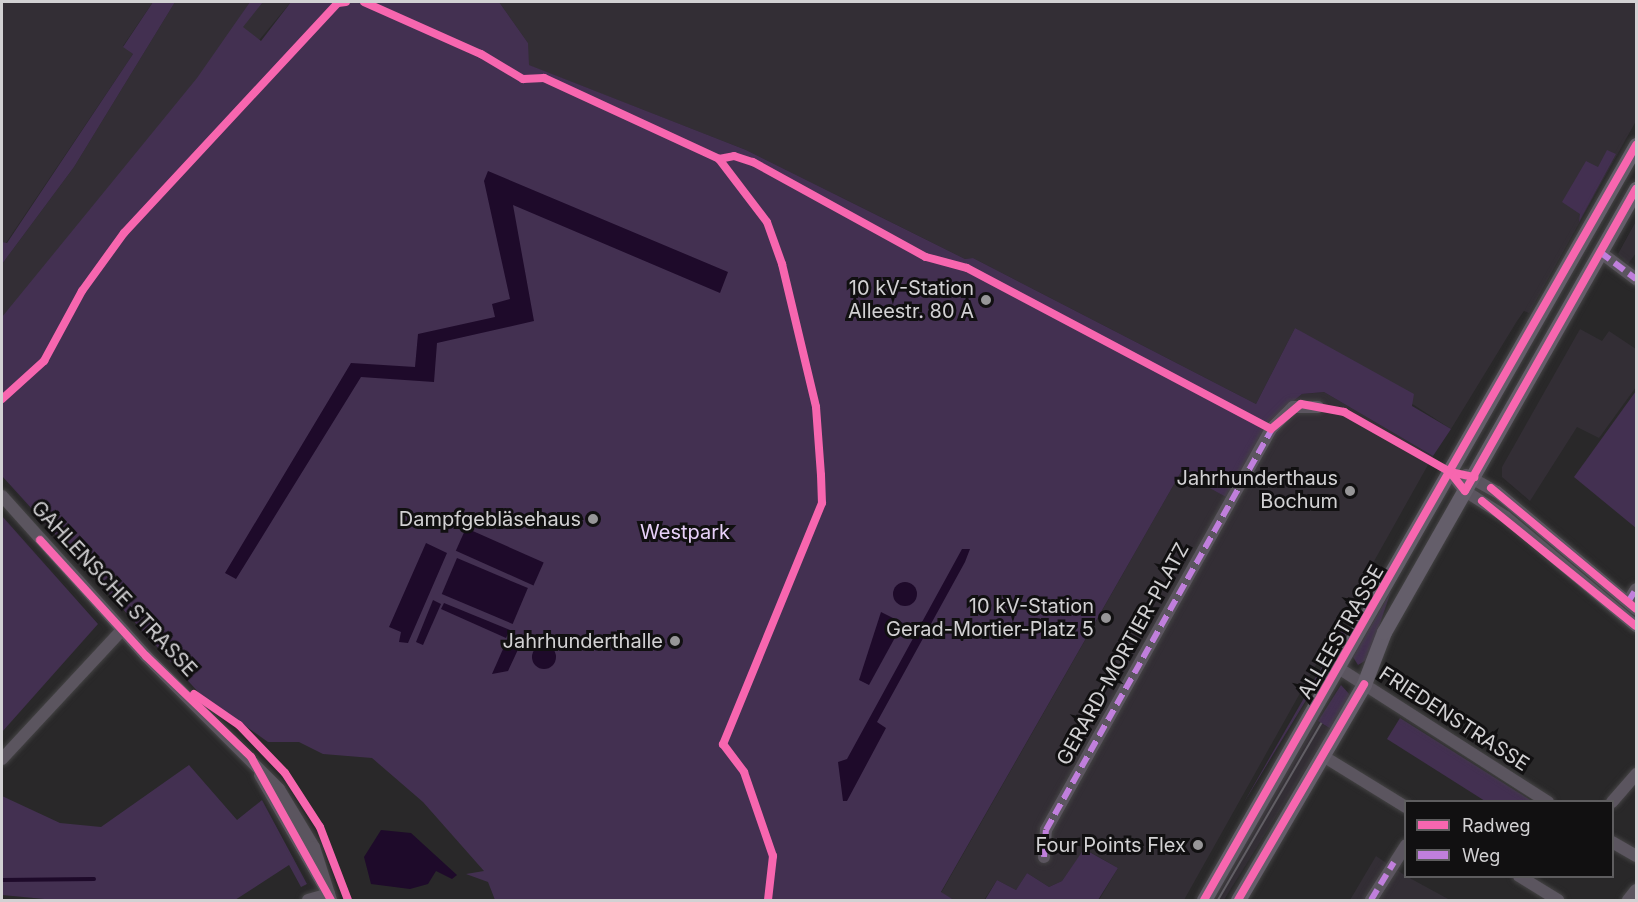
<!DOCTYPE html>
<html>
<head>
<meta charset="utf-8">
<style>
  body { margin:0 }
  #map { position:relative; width:1638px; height:902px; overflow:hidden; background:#292829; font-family:Inter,sans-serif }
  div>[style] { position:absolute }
  .built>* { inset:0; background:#332e35; transform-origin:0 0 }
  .green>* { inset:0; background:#433051 }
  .water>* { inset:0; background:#1e0a2a; transform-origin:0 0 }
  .round { border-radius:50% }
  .stream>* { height:4px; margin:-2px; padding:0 2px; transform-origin:2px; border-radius:2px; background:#1e0a2a }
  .roads { filter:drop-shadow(0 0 2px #444344) drop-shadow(0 0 2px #444344) }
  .minor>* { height:12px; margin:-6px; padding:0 6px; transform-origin:6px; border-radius:6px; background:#5b555f }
  .major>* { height:15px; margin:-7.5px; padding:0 7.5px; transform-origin:7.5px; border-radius:7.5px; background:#645e6a }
  .tram>* { height:1.5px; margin:-0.75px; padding:0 0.75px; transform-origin:0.75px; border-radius:0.75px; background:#615e64 }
  .quiet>* { height:6px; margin-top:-3px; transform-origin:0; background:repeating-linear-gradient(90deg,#c07fdc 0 12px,transparent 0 18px) }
  .cycleway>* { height:8px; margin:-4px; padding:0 4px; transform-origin:4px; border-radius:4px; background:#f766af }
  .dots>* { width:16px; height:16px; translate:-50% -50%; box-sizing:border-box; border:3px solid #111011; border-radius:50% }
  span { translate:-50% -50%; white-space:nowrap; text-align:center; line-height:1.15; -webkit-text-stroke:6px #111011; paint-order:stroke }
  .poi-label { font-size:20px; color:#d2d1d3 }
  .right { translate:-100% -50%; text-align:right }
  .park-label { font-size:20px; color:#e8d1f9 }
  .street-label { font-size:20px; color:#d2d1d3 }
  .frame { position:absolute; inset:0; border:3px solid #d2d1d3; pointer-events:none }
  .legend { position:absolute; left:1404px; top:800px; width:210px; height:78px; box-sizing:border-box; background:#111011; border:2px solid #5e5d5f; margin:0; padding:8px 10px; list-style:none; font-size:18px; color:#d2d1d3 }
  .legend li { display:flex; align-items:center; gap:12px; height:30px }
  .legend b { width:30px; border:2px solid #5e5d5f }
</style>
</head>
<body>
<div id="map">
  <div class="built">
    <i style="clip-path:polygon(2px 2px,153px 2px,123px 46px,133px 54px,6px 243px,2px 242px)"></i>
    <i style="clip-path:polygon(175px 2px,250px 2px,235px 26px,242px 27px,263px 2px,291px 2px,2px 348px,2px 264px,74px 167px)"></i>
    <i style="clip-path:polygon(499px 2px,1636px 2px,1636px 121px,1529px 313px,1524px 311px,1517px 321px,1451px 429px,1295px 328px,1256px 404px,973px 258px,965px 259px,746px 150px,528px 65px,528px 43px)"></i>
    <i style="clip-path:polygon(1636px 221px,1636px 253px,1628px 264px,1618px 254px)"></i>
    <i style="clip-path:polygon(1580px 329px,1602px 341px,1609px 331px,1636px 349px,1636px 387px,1599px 438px,1577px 427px,1530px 501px,1502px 477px,1502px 467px)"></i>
    <i style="clip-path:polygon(1324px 392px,1433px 456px,1184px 900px,1099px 900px,1118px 868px,1085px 849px,1062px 881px,1049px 887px,1027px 873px,1016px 890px,997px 880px,984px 900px,954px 900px,941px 893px,1181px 472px,1269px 421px,1302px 394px)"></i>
    <i style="left:1318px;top:721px;width:15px;height:209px;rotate:32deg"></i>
    <i style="clip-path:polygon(1376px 856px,1406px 876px,1450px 900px,1350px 900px)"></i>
  </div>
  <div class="green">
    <i style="clip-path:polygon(153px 2px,175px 2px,74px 167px,2px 264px,2px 242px,7px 243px,133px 54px,123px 47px)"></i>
    <i style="clip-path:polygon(250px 2px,263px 2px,243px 27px,261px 41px,291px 2px,499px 2px,528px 43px,529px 65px,746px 150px,965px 259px,973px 258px,1256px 404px,1295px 328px,1414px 394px,1412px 406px,1451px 429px,1433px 456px,1324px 392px,1302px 394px,1269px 421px,1226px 497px,1181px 472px,941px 892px,954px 900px,495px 900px,488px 882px,466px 874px,484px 871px,423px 802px,372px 758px,323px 754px,299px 742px,268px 742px,200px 694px,2px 476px,2px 317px,197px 78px)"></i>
    <i style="clip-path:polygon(1607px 150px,1616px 154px,1579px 222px,1580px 214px,1562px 202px,1586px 161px,1598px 167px)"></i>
    <i style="clip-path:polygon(1636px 391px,1636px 528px,1574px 477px)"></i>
    <i style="clip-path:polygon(2px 516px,98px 624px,2px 732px)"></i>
    <i style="clip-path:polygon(1391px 591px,1368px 659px,1358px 665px,1353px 657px)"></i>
    <i style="clip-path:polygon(1342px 630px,1347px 633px,1243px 804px,1323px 665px)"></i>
    <i style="clip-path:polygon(1341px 685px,1351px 696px,1331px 729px,1318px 721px)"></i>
    <i style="clip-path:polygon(1400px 718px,1532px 801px,1485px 801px,1387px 739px)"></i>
    <i style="clip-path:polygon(189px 765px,237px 820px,262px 800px,307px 884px,301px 887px,289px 865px,235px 900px,55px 900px,2px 895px,2px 796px,60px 823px,101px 827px)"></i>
    <i style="clip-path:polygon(1084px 849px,1118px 868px,1098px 900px,985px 900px,997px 880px,1016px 890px,1027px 873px,1049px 887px,1062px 881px)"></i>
  </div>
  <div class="water">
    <i style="clip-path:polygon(488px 171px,728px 272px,720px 293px,513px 205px,534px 321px,437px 343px,434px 382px,361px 377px,236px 579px,225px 573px,351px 363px,415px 367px,418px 334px,495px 317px,492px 304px,510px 299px,484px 181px)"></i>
    <i style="left:466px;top:528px;width:85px;height:25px;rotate:24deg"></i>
    <i style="clip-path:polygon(426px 543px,447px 553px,408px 643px,399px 642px,401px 632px,389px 627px)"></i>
    <i style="clip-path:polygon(962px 549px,970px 549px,965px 562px,877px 722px,886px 728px,847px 801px,843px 801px,838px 762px,847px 759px)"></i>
    <i style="left:457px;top:558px;width:77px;height:39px;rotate:23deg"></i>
    <i class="round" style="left:893px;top:582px;width:24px;height:24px"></i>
    <i style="clip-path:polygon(433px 600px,441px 604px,423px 645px,416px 642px)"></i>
    <i style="clip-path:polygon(444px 603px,510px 630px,506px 638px,441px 609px)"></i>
    <i style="clip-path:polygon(881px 612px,903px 623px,869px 685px,859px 680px)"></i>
    <i style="clip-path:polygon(511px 631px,522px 641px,508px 671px,492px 674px)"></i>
    <i class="round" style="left:532px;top:645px;width:24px;height:24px"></i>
    <i style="clip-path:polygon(381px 830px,411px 833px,457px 875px,452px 879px,436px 871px,428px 884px,410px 889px,371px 884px,364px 857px)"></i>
  </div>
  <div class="stream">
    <i style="left:2px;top:880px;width:92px;rotate:-0.6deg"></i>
  </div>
  <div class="roads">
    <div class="minor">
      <i style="left:1600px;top:252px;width:45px;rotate:36.9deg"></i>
      <i style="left:1450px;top:472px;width:24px;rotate:52deg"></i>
      <i style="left:1465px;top:491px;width:49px;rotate:32.4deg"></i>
      <i style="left:1506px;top:517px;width:170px;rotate:40deg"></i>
      <i style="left:1466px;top:475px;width:35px;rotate:29deg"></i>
      <i style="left:1497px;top:492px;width:182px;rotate:40.1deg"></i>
      <i style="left:2px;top:496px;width:215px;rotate:48deg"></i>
      <i style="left:146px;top:656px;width:188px;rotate:45deg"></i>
      <i style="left:279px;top:789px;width:68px;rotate:58.9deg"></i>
      <i style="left:314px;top:847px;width:56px;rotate:72.2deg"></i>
      <i style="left:1628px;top:602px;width:15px;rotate:-58deg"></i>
      <i style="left:1340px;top:669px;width:247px;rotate:32.6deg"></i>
      <i style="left:1323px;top:756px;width:97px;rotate:31.6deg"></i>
      <i style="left:2px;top:759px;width:176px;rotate:-47.1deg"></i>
      <i style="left:260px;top:775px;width:130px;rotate:60.1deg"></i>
      <i style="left:1612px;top:802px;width:37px;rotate:-49deg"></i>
      <i style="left:1612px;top:842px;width:28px;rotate:30deg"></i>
      <i style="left:1044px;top:857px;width:27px;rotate:-86deg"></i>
      <i style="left:1046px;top:830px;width:460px;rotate:-60.7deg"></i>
      <i style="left:1271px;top:429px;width:31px;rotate:-45deg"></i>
      <i style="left:1293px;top:407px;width:25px"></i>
      <i style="left:1519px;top:876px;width:46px;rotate:31.6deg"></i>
      <i style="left:308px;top:900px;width:22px;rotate:-16deg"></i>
      <i style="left:1371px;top:900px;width:65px;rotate:-57.5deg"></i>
      <i style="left:1628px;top:900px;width:13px;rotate:-51deg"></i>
    </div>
    <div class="major">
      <i style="left:1204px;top:900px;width:870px;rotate:-60.22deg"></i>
      <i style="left:1238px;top:900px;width:250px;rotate:-59.7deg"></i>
      <i style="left:1364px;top:684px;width:56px;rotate:-69deg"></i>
      <i style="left:1384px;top:632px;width:510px;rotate:-60.37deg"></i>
    </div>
  </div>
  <div class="tram">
    <i style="left:1218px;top:900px;width:204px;rotate:-59.7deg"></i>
  </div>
  <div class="quiet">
    <i style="left:1600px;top:252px;width:45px;rotate:36.9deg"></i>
    <i style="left:1628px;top:602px;width:15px;rotate:-58deg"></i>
    <i style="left:1044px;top:857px;width:27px;rotate:-86deg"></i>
    <i style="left:1046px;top:830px;width:465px;rotate:-60.6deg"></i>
    <i style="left:1371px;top:900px;width:44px;rotate:-58.8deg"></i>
  </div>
  <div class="cycleway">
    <i style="left:364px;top:2px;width:128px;rotate:24deg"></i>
    <i style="left:481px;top:54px;width:49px;rotate:30.8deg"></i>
    <i style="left:523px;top:79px;width:21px;rotate:-3deg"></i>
    <i style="left:544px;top:78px;width:193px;rotate:24.8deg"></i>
    <i style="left:719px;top:159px;width:15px;rotate:-11deg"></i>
    <i style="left:734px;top:156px;width:20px;rotate:18deg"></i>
    <i style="left:753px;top:162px;width:197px;rotate:28.8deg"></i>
    <i style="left:926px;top:257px;width:42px;rotate:15deg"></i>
    <i style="left:967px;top:268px;width:344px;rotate:27.9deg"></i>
    <i style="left:1271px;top:429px;width:39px;rotate:-40deg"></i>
    <i style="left:1301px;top:404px;width:44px;rotate:10.5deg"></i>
    <i style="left:1344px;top:412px;width:122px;rotate:29.5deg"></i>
    <i style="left:1450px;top:472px;width:25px;rotate:12deg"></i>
    <i style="left:719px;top:159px;width:79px;rotate:52.7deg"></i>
    <i style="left:767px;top:222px;width:45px;rotate:70.3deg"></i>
    <i style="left:782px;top:264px;width:147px;rotate:76.6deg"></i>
    <i style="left:816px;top:407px;width:68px;rotate:85.8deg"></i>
    <i style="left:821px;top:475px;width:28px;rotate:88deg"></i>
    <i style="left:822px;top:503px;width:261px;rotate:112.3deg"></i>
    <i style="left:723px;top:744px;width:35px;rotate:53deg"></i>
    <i style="left:744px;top:772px;width:89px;rotate:71deg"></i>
    <i style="left:773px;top:856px;width:44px;rotate:96.5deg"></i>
    <i style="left:2px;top:399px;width:57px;rotate:-42.1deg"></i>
    <i style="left:44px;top:361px;width:80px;rotate:-61.5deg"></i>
    <i style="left:82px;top:291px;width:72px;rotate:-54.1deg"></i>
    <i style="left:124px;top:233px;width:314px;rotate:-47.1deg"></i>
    <i style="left:338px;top:3px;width:8px;rotate:-7deg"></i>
    <i style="left:1450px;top:472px;width:24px;rotate:52deg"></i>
    <i style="left:1465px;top:491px;width:347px;rotate:-60.5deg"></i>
    <i style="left:1491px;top:488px;width:189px;rotate:39.8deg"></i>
    <i style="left:1482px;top:501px;width:198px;rotate:39.1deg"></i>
    <i style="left:40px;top:540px;width:157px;rotate:47.6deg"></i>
    <i style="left:146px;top:656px;width:146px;rotate:43.9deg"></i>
    <i style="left:251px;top:757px;width:164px;rotate:60.8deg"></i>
    <i style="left:194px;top:694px;width:55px;rotate:34.6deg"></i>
    <i style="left:239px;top:725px;width:66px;rotate:46.2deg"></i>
    <i style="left:285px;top:773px;width:64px;rotate:57.1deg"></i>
    <i style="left:320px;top:827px;width:78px;rotate:69deg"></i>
    <i style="left:1204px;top:900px;width:870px;rotate:-60.22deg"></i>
    <i style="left:1238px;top:900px;width:250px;rotate:-59.7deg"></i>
  </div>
  <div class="dots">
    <i style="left:986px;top:300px;background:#979698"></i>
    <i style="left:1350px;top:491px;background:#979698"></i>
    <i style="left:593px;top:519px;background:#979698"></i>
    <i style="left:1106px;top:618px;background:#979698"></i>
    <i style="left:675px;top:641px;background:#979698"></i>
    <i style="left:1198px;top:845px;background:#979698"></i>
  </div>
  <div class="poi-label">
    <span class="right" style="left:974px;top:300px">10 kV-Station<br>Alleestr. 80 A</span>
    <span class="right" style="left:1338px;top:490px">Jahrhunderthaus<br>Bochum</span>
    <span class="right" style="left:581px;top:519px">Dampfgebläsehaus</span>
    <span class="right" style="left:1094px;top:618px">10 kV-Station<br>Gerad-Mortier-Platz 5</span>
    <span class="right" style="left:663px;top:641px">Jahrhunderthalle</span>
    <span class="right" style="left:1186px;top:845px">Four Points Flex</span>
  </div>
  <div class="park-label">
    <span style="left:685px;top:532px">Westpark</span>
  </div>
  <div class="street-label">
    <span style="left:114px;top:589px;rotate:47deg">GAHLENSCHE STRASSE</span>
    <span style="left:1341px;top:632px;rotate:-60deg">ALLEESTRASSE</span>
    <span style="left:1123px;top:654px;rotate:-61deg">GERARD-MORTIER-PLATZ</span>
    <span style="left:1454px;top:719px;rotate:33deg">FRIEDENSTRASSE</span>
  </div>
  <div class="frame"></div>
  <ul class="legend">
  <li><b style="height:8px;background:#f766af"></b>Radweg</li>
  <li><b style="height:8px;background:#c07fdc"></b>Weg</li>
  </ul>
</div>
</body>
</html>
